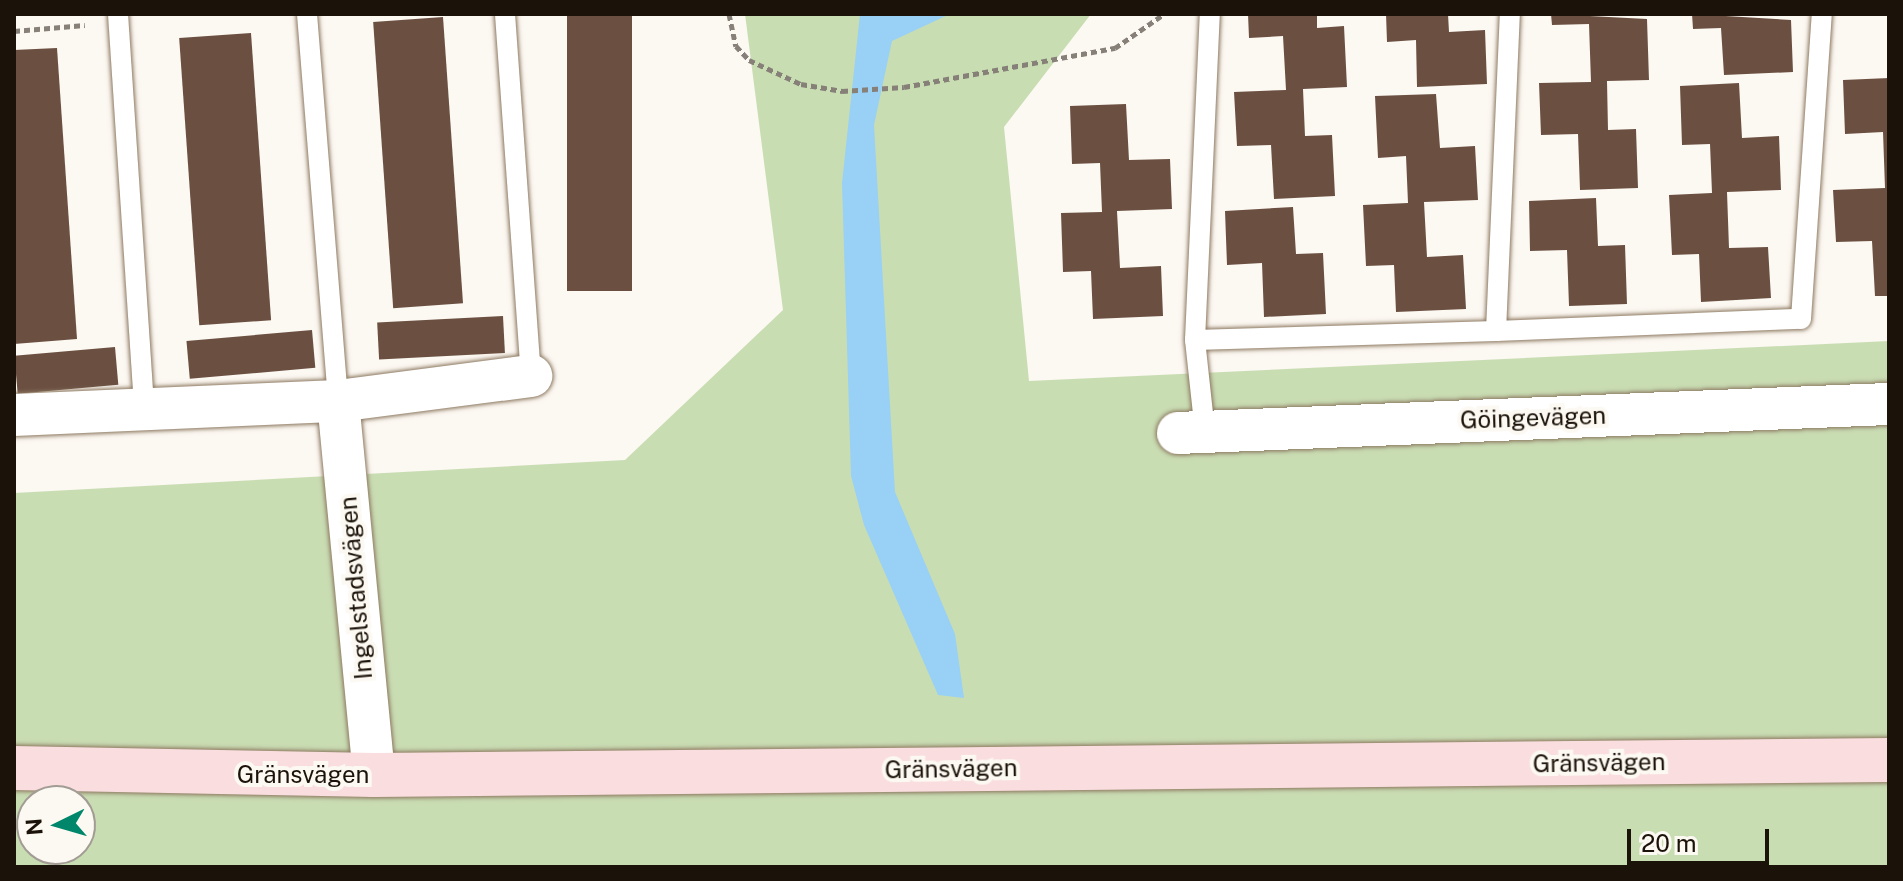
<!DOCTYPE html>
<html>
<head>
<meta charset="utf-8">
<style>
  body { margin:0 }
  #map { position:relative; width:1903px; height:881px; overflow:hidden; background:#fcf8f2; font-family:"Public Sans",sans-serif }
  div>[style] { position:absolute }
  .green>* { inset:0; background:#c9ddb3 }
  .water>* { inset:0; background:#99d0f5 }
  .building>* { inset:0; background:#6b5042; transform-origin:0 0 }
  .path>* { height:5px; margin-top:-2.5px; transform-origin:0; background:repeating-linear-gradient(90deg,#868078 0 6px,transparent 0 10px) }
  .roads { filter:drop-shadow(0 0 2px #8e7a62) drop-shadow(0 0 2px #8e7a62) }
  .lane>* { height:20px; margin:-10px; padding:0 10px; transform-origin:10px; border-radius:10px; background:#fff }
  .street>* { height:42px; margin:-21px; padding:0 21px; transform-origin:21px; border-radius:21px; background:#fff }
  .secondary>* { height:44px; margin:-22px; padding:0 22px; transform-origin:22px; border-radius:22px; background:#fadedf }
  span { translate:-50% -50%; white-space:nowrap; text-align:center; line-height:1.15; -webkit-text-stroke:8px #fcf8f2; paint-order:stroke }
  .street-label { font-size:24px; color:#1b130a }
  .frame { position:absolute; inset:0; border:16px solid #1b130a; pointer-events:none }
  .north { position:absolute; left:16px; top:785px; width:80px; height:80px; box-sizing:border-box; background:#fcf8f2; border:2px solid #a29c95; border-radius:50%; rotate:265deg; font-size:22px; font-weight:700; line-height:32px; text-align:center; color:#1b130a }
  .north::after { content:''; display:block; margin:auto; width:28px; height:36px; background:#00876b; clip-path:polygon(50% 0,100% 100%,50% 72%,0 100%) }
  .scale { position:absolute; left:1627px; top:829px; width:142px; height:36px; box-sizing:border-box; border:4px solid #1b130a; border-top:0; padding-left:10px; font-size:24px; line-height:28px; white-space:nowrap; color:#1b130a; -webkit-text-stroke:6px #fcf8f2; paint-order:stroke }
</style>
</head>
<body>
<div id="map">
  <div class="green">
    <i style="clip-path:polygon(evenodd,745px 14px,1091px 14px,1004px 127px,1029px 381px,1889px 341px,1889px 867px,14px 867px,14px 493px,625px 460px,783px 310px,745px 14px,32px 801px,80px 801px,80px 849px,32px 849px,32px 801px)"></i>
  </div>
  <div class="water">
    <i style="clip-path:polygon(860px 14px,950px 14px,892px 41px,874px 125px,895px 492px,955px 634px,964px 698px,938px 695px,864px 525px,851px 476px,842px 183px)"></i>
  </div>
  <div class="building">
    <i style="left:567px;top:14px;width:65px;height:277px"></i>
    <i style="clip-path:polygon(1248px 14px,1317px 14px,1317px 28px,1344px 26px,1347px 87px,1303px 89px,1305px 136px,1332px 135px,1335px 196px,1274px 199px,1271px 145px,1237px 146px,1234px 92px,1286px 90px,1283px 36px,1249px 38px)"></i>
    <i style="clip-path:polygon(1386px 14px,1448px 14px,1449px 32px,1485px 30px,1487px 84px,1417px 87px,1416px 40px,1387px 42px)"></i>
    <i style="clip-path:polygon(1551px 14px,1647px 19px,1649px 80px,1607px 81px,1608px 130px,1636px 129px,1638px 188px,1580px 190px,1578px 134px,1541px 135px,1539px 83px,1591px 82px,1589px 24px,1552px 25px)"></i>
    <i style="clip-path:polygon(1692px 14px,1791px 20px,1793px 72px,1724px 75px,1721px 28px,1693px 29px)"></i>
    <i style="left:443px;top:17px;width:287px;height:70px;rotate:86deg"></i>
    <i style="left:251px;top:33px;width:288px;height:72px;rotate:86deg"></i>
    <i style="clip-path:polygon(57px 48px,77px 339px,14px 344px,14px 50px)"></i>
    <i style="clip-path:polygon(1889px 78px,1889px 296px,1875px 296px,1872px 241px,1836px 242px,1833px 190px,1885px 188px,1883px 132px,1845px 134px,1843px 80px)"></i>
    <i style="clip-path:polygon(1739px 83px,1742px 138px,1779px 136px,1781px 190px,1727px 192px,1729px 248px,1768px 247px,1771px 298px,1701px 302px,1699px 254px,1672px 255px,1669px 195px,1712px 193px,1710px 144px,1682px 145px,1680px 86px)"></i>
    <i style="clip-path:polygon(1436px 94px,1440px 148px,1475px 146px,1478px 200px,1424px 202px,1427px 257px,1463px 255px,1466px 309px,1396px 312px,1394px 265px,1366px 266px,1363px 205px,1408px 203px,1406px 156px,1378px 158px,1375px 96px)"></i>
    <i style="clip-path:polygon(1126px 104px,1129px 160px,1170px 159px,1172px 209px,1117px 211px,1120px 268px,1161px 266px,1163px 316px,1093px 319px,1091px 271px,1063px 272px,1061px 213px,1102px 212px,1100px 163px,1072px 164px,1070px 106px)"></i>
    <i style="clip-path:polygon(1596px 198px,1598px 246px,1625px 245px,1627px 304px,1569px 306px,1567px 250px,1530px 251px,1529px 201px)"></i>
    <i style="clip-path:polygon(1293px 207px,1296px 254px,1323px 253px,1326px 314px,1264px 317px,1262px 263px,1227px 265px,1225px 211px)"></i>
    <i style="left:503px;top:316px;width:37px;height:126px;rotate:87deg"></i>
    <i style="left:312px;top:330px;width:38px;height:126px;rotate:85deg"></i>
    <i style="left:115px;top:347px;width:38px;height:101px;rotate:85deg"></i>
  </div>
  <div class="path">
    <i style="left:729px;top:14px;width:33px;rotate:78deg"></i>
    <i style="left:736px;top:46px;width:19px;rotate:47deg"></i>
    <i style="left:749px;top:60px;width:57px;rotate:24.8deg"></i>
    <i style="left:801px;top:84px;width:42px;rotate:9.7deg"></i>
    <i style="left:842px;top:91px;width:62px;rotate:-3.7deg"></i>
    <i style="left:904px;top:87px;width:215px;rotate:-10.5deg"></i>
    <i style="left:1115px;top:48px;width:60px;rotate:-34.8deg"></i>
    <i style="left:14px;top:31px;width:71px;rotate:-4.8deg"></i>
  </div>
  <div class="roads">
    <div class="lane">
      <i style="left:118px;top:14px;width:397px;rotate:86.2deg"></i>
      <i style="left:307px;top:14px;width:388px;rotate:85.4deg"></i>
      <i style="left:505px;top:14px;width:363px;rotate:85.9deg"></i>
      <i style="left:1496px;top:331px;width:305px;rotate:-2.3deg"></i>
      <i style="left:1801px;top:319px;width:306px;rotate:-86.1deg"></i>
      <i style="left:1195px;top:340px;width:301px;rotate:-1.7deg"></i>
      <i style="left:1496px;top:331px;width:317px;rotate:-87.5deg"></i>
      <i style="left:1205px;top:432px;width:93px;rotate:-96.2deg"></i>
      <i style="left:1195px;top:340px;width:326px;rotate:-87.4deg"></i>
    </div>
    <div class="street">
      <i style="left:338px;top:401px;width:195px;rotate:-7.4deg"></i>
      <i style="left:14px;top:415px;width:324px;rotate:-2.5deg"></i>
      <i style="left:338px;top:401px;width:376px;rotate:84.5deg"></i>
      <i style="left:1178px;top:433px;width:712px;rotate:-2.34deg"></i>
    </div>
    <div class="secondary">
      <i style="left:14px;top:768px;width:360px;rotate:1.1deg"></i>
      <i style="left:374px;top:775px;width:1515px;rotate:-0.57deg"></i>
    </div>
  </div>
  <div class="street-label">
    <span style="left:1533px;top:418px;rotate:-2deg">Göingevägen</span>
    <span style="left:356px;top:588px;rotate:-95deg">Ingelstadsvägen</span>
    <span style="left:1599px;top:763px;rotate:-1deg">Gränsvägen</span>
    <span style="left:951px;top:769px;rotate:-1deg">Gränsvägen</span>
    <span style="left:303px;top:775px">Gränsvägen</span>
  </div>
  <div class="frame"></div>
  <div class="north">N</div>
  <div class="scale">20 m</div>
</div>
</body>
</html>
